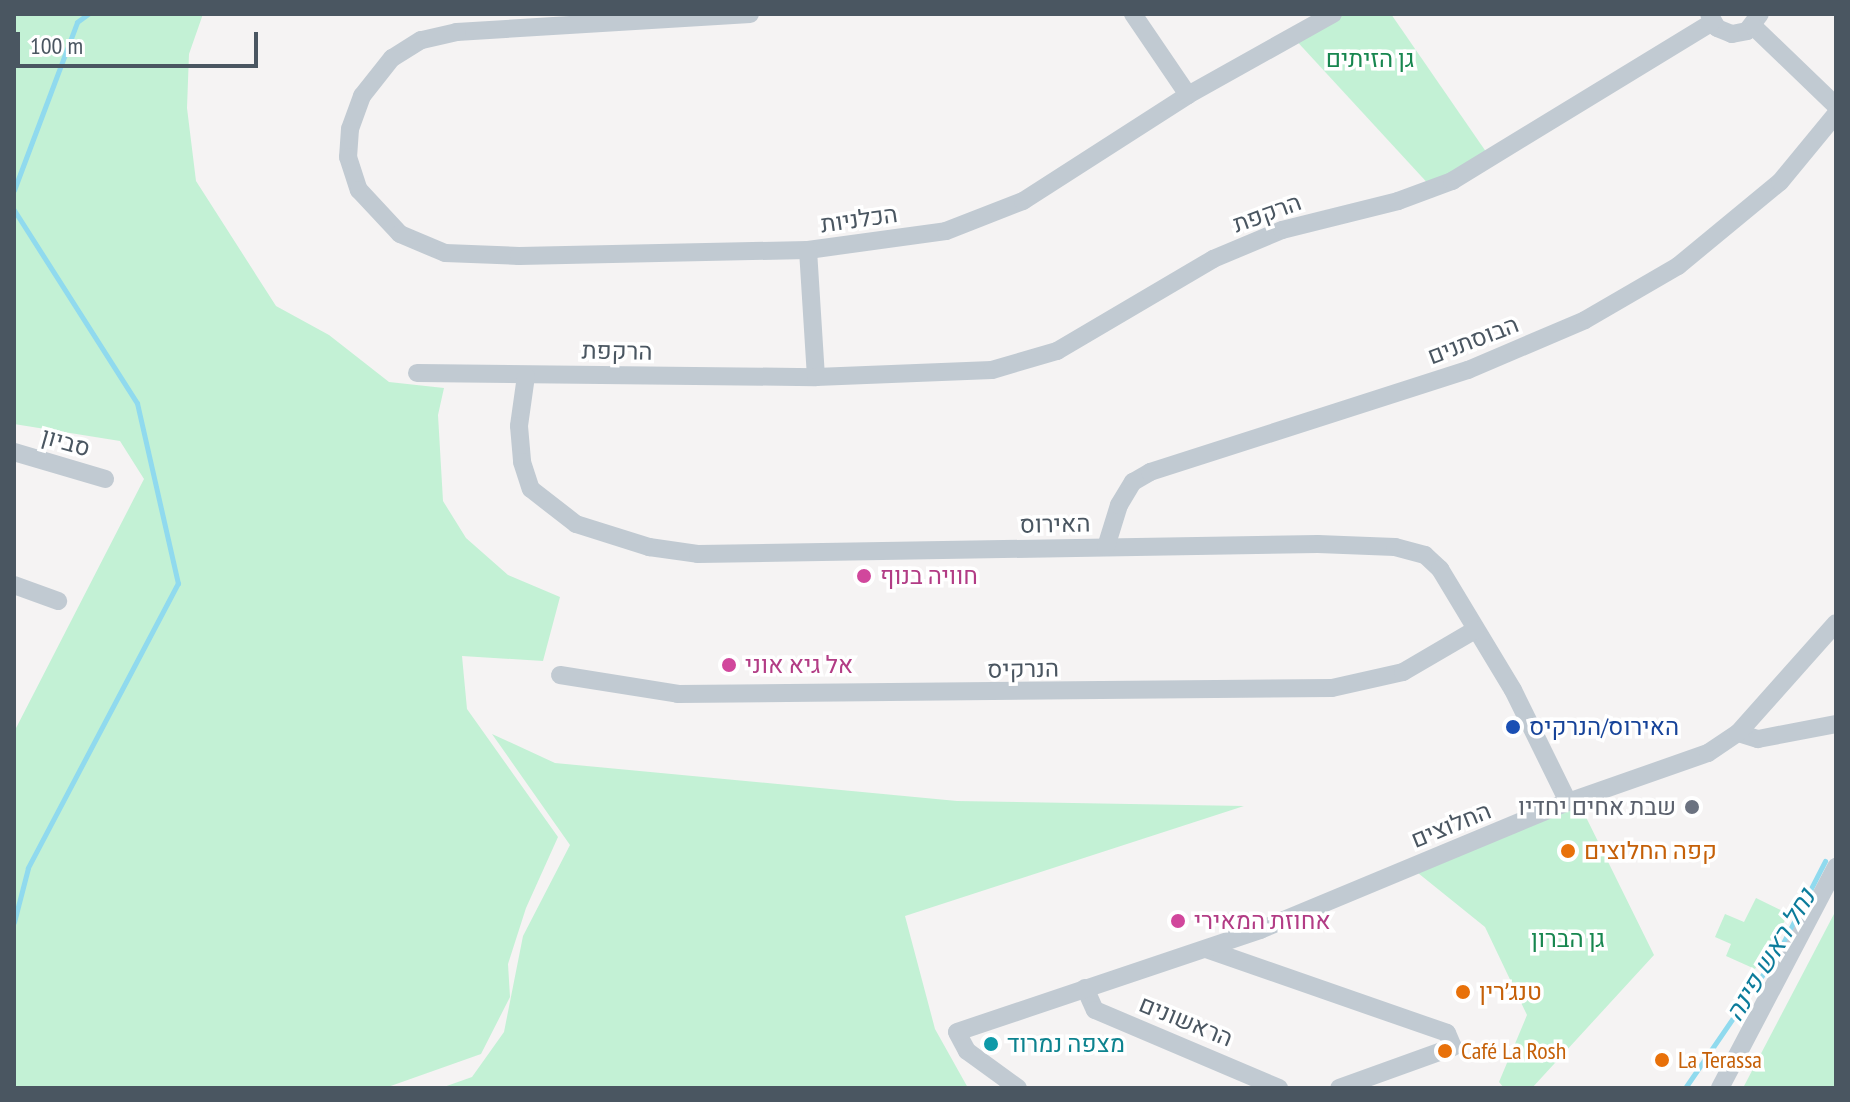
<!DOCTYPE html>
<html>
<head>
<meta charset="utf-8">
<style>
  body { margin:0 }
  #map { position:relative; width:1850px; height:1102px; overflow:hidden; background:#f5f3f3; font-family:"PT Sans Narrow",Heebo,sans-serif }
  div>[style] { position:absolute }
  .green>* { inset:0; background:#c3f1d5 }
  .stream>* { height:5px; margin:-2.5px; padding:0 2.5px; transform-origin:2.5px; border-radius:2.5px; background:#90daee }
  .minor>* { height:18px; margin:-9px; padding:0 9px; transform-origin:9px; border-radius:9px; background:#c1cad2 }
  .dots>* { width:22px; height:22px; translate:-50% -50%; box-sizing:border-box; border:4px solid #fff; border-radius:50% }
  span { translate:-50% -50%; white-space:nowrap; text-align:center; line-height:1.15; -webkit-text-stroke:7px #fff; paint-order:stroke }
  .park-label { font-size:24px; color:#17864f }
  .street-label { font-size:24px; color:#4a5661 }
  .hotel-label { font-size:24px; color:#b23c85 }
  .left { translate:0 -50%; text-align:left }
  .transit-label { font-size:24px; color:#164399 }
  .worship-label { font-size:24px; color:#5b616d }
  .right { translate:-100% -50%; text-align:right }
  .food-label { font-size:24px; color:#c56008 }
  .culture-label { font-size:24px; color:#0d838f }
  .water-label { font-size:26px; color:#0c7c9b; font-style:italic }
  .frame { position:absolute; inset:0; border:16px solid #4a5661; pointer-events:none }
  .scale { position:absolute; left:16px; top:32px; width:242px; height:36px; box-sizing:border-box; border:4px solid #4a5661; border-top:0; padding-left:10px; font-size:24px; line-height:28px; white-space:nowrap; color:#4a5661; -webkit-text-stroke:6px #fff; paint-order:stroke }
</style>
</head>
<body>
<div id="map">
  <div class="green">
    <i style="clip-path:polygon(14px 14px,203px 14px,189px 54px,187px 108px,196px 181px,276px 306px,329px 335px,389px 382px,444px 388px,438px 415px,443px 501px,466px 538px,508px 575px,560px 597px,543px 661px,462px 656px,467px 709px,558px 837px,526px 908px,508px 964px,510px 997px,481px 1054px,385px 1088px,14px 1088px,14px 732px,144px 479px,120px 441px,14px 424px)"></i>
    <i style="clip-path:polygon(1333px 14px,1391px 14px,1491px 159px,1433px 189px,1292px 36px)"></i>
    <i style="clip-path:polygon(492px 734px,555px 763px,957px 801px,1244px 806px,905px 916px,935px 1029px,968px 1088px,441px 1088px,472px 1077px,504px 1032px,523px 936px,570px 845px)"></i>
    <i style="clip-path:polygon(1580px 805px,1654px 955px,1532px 1088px,1504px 1088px,1499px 1082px,1527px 1015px,1485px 927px,1418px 873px)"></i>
    <i style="clip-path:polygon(1756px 898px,1789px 914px,1755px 969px,1726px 956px,1731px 944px,1715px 937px,1725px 914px,1744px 922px)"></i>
    <i style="clip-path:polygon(1834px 914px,1836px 1088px,1743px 1088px)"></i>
  </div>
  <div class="stream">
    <i style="left:14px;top:190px;width:179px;rotate:-69.4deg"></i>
    <i style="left:77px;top:22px;width:14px;rotate:-36deg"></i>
    <i style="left:14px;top:210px;width:229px;rotate:57.5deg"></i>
    <i style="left:137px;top:403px;width:185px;rotate:77.2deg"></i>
    <i style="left:178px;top:583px;width:322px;rotate:117.8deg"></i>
    <i style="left:28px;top:868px;width:56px;rotate:104.5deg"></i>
    <i style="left:1685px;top:1088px;width:168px;rotate:-55.6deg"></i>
    <i style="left:1780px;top:949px;width:99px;rotate:-62.9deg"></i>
  </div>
  <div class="minor">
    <i style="left:750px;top:14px;width:294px;rotate:176.5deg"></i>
    <i style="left:457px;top:32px;width:37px;rotate:167deg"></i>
    <i style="left:421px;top:40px;width:34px;rotate:148deg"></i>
    <i style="left:392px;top:58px;width:48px;rotate:128.3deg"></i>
    <i style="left:362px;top:96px;width:35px;rotate:110deg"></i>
    <i style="left:350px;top:129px;width:28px;rotate:94deg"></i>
    <i style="left:348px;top:157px;width:35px;rotate:72deg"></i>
    <i style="left:359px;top:190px;width:60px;rotate:47deg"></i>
    <i style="left:400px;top:234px;width:49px;rotate:22.9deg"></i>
    <i style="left:445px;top:253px;width:74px;rotate:2.3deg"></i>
    <i style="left:519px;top:256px;width:289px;rotate:-1.2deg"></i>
    <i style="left:808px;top:250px;width:139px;rotate:-7.8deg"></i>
    <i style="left:946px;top:231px;width:83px;rotate:-21.3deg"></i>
    <i style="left:1023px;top:201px;width:196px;rotate:-32.7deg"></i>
    <i style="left:1188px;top:95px;width:166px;rotate:-29.2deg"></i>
    <i style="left:1133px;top:14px;width:98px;rotate:55.8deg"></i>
    <i style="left:1709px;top:14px;width:16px;rotate:60deg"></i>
    <i style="left:1717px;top:28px;width:16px;rotate:22deg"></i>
    <i style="left:1732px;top:34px;width:15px;rotate:-11deg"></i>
    <i style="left:1747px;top:31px;width:21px;rotate:-53deg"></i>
    <i style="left:1754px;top:27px;width:114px;rotate:43.9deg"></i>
    <i style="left:808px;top:250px;width:127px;rotate:86.4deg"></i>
    <i style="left:417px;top:373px;width:399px;rotate:0.6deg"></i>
    <i style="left:816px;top:377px;width:176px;rotate:-2.3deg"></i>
    <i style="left:992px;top:370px;width:68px;rotate:-16.3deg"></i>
    <i style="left:1057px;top:351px;width:181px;rotate:-30.5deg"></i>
    <i style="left:1213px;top:259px;width:75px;rotate:-22.8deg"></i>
    <i style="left:1282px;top:230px;width:120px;rotate:-14deg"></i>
    <i style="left:1398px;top:201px;width:58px;rotate:-20.3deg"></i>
    <i style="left:1452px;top:181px;width:305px;rotate:-31.4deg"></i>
    <i style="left:526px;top:376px;width:50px;rotate:98deg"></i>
    <i style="left:519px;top:426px;width:36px;rotate:85deg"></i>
    <i style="left:522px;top:462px;width:28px;rotate:72deg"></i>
    <i style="left:531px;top:489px;width:57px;rotate:37.9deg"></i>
    <i style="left:576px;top:524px;width:77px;rotate:17.5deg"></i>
    <i style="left:649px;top:547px;width:49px;rotate:8.1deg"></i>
    <i style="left:698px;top:554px;width:620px;rotate:-0.92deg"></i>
    <i style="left:1318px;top:544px;width:77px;rotate:2.2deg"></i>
    <i style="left:1395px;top:547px;width:31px;rotate:15deg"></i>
    <i style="left:1425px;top:555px;width:21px;rotate:43deg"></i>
    <i style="left:1440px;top:569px;width:141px;rotate:58.9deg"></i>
    <i style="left:1513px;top:690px;width:125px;rotate:63.8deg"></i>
    <i style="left:14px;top:452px;width:95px;rotate:16.5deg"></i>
    <i style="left:1106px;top:547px;width:44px;rotate:-72.8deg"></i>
    <i style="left:1119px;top:505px;width:27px;rotate:-59deg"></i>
    <i style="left:1133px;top:482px;width:20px;rotate:-30deg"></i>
    <i style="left:1150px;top:472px;width:334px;rotate:-17.8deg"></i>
    <i style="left:1468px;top:370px;width:127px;rotate:-23.1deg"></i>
    <i style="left:1585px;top:320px;width:108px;rotate:-30.1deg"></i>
    <i style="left:1678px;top:266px;width:132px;rotate:-39.5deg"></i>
    <i style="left:1780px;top:182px;width:88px;rotate:-50.5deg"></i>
    <i style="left:14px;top:585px;width:47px;rotate:20deg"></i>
    <i style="left:560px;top:675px;width:120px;rotate:9.1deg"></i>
    <i style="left:678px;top:694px;width:654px;rotate:-0.53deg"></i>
    <i style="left:1332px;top:688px;width:73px;rotate:-12.7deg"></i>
    <i style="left:1403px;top:672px;width:83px;rotate:-30.3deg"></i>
    <i style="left:1738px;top:733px;width:21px;rotate:17deg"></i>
    <i style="left:1758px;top:739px;width:79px;rotate:-10.9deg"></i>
    <i style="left:1206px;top:949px;width:255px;rotate:19.2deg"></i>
    <i style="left:1447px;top:1033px;width:15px;rotate:67deg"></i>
    <i style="left:1453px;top:1047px;width:121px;rotate:160.2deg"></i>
    <i style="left:1085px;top:988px;width:24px;rotate:66deg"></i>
    <i style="left:1095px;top:1010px;width:200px;rotate:23deg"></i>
    <i style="left:1018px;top:1088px;width:63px;rotate:-144deg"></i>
    <i style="left:967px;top:1051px;width:21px;rotate:-118deg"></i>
    <i style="left:957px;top:1032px;width:320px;rotate:-18.6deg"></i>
    <i style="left:1260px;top:930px;width:334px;rotate:-22.6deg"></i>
    <i style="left:1568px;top:802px;width:148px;rotate:-19.3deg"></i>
    <i style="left:1708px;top:753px;width:36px;rotate:-34deg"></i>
    <i style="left:1738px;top:733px;width:147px;rotate:-48.3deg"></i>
    <i style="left:1720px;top:1088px;width:250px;rotate:-62.3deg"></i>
  </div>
  <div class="dots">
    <i style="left:864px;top:576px;background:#d1479c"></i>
    <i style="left:729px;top:665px;background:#d1479c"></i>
    <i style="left:1513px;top:727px;background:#1a4fb4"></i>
    <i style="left:1692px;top:807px;background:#6b7280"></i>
    <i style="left:1568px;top:851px;background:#e8710a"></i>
    <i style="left:1178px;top:921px;background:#d1479c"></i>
    <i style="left:1463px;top:992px;background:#e8710a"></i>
    <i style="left:991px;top:1044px;background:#0f9aa8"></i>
    <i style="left:1445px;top:1051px;background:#e8710a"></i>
    <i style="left:1662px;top:1060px;background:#e8710a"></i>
  </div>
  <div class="park-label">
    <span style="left:1370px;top:59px">גן הזיתים</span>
    <span style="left:1568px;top:939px">גן הברון</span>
  </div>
  <div class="street-label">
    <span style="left:1267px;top:213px;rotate:-20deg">הרקפת</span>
    <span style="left:859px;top:219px;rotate:-8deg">הכלניות</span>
    <span style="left:1473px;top:340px;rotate:-21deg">הבוסתנים</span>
    <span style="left:617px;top:351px;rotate:1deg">הרקפת</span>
    <span style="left:66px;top:442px;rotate:16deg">סביון</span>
    <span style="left:1055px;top:524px;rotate:-1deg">האירוס</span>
    <span style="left:1023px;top:669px;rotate:-1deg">הנרקיס</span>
    <span style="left:1451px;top:825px;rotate:-22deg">החלוצים</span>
    <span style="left:1186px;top:1021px;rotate:22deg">הראשונים</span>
  </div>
  <div class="hotel-label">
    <span class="left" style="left:880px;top:576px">חוויה בנוף</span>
    <span class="left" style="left:745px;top:665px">אל גיא אוני</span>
    <span class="left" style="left:1194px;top:921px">אחוזת המאירי</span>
  </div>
  <div class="transit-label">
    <span class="left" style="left:1529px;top:727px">האירוס/הנרקיס</span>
  </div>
  <div class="worship-label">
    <span class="right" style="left:1676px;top:807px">שבת אחים יחדיו</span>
  </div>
  <div class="food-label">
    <span class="left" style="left:1584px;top:851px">קפה החלוצים</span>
    <span class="left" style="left:1479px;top:992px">טנג׳רין</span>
    <span class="left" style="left:1461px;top:1051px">Café La Rosh</span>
    <span class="left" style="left:1678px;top:1060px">La Terassa</span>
  </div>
  <div class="culture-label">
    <span class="left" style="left:1007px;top:1044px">מצפה נמרוד</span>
  </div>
  <div class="water-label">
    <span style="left:1770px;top:955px;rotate:-59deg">נחל ראש פינה</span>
  </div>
  <div class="frame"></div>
  <div class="scale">100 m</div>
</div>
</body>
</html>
